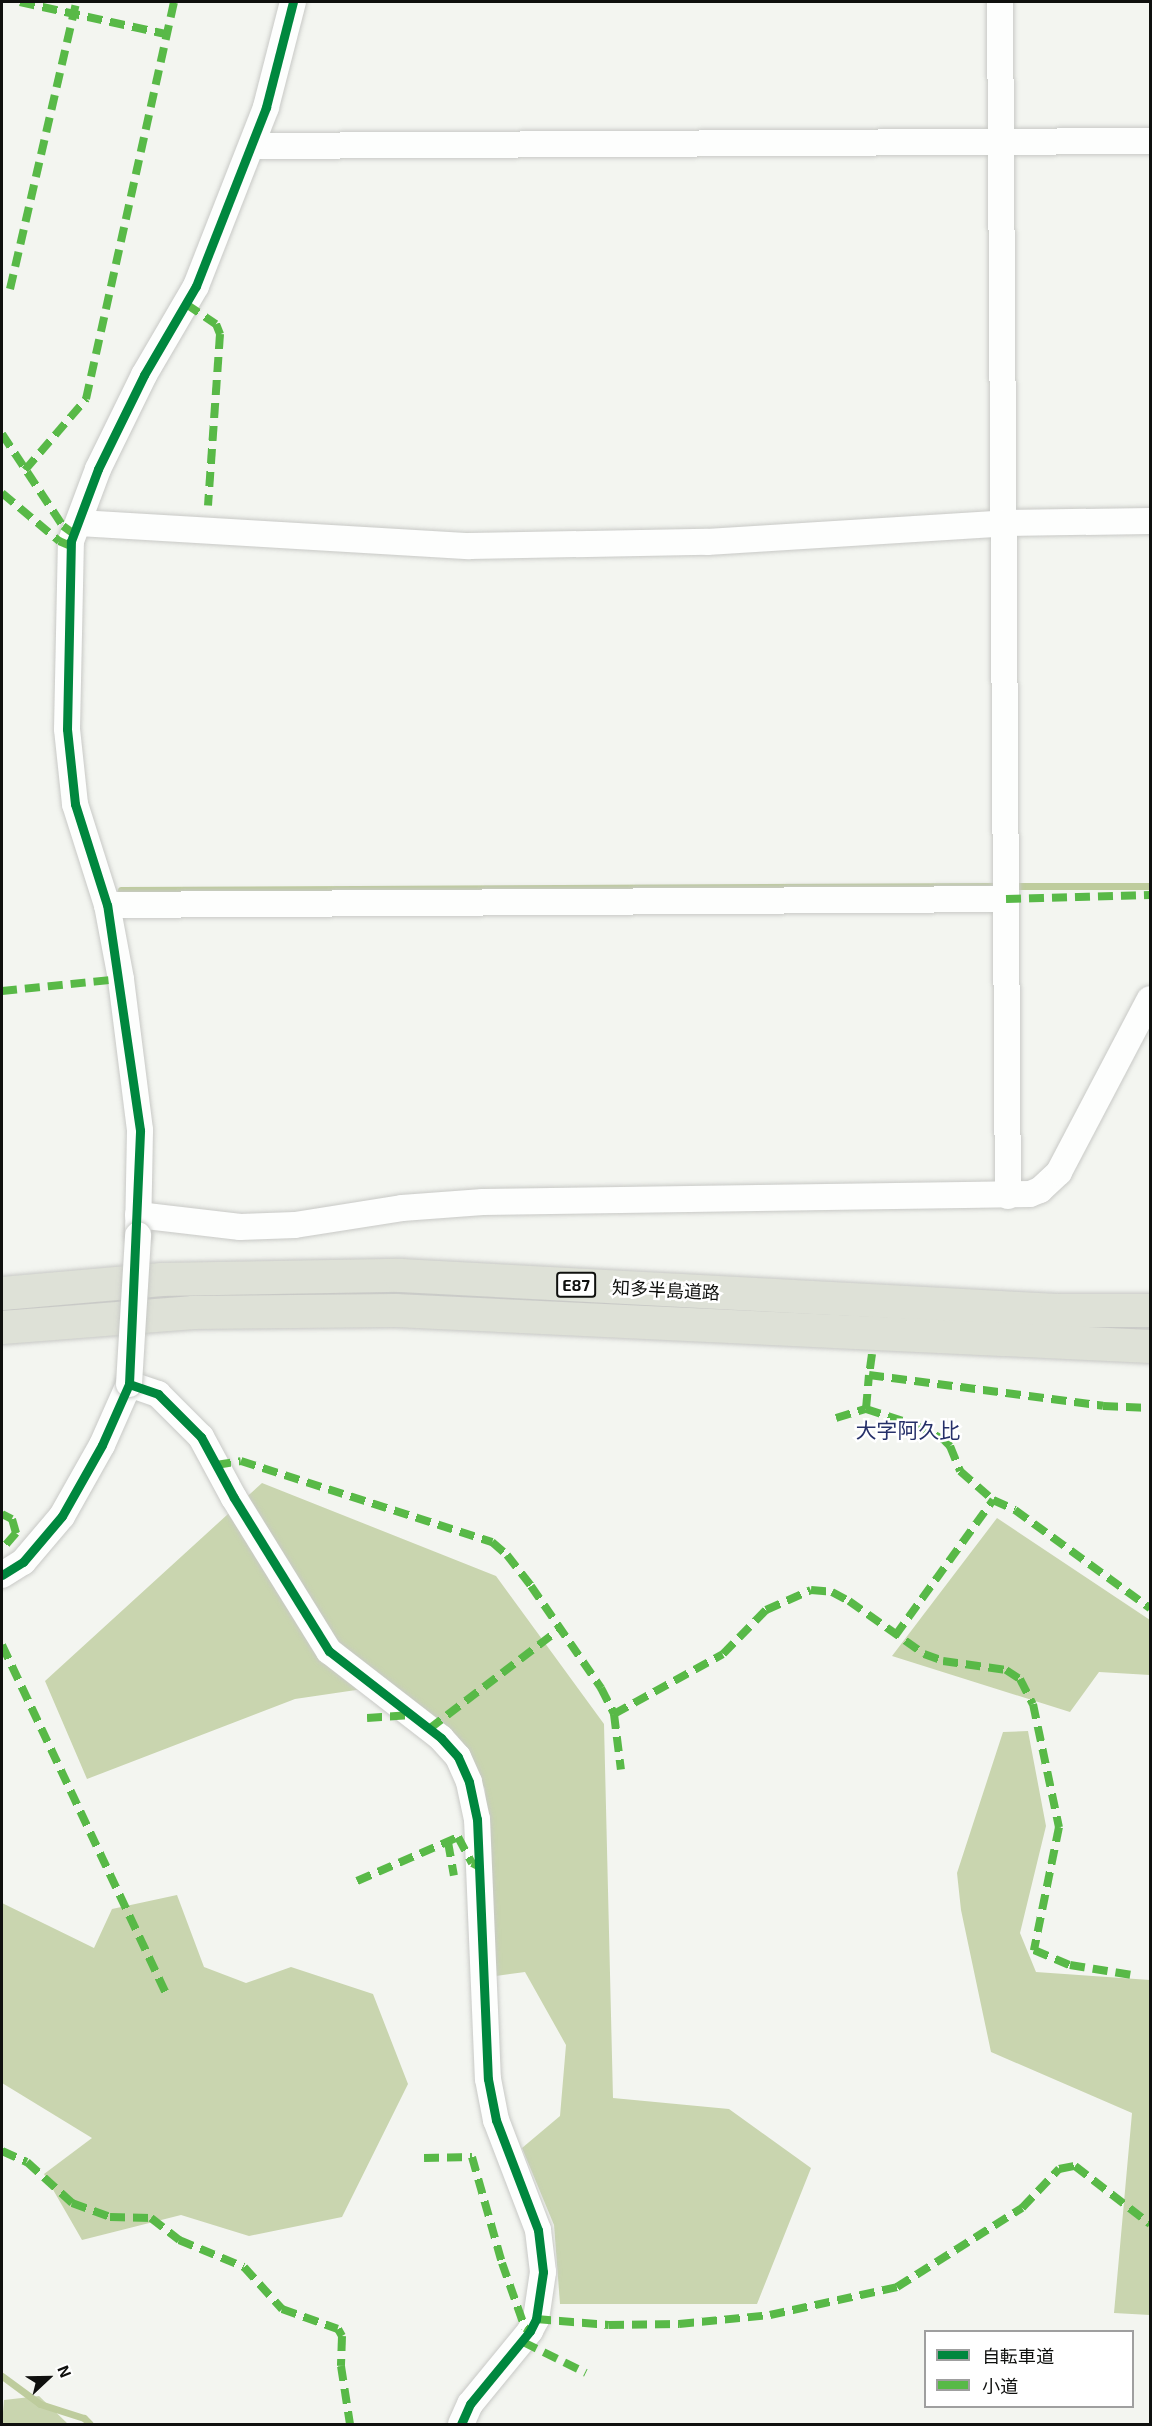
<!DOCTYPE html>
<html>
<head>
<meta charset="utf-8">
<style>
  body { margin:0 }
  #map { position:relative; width:1152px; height:2426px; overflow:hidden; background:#f3f5f0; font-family:"Exo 2","Noto Sans JP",sans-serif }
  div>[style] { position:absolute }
  .forest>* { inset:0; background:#c9d5af }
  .stream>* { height:7px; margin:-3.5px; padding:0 3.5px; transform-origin:3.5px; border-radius:3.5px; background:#becc9d }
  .roads { filter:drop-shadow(0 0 2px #c8c9c6) drop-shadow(0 0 2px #c8c9c6) }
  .minor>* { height:26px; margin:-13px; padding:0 13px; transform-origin:13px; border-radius:13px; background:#fdfefd }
  .motorway>* { height:33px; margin:-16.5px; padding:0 16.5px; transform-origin:16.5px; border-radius:16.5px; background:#dee1d7 }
  .bridges { filter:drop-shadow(0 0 2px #c8c9c6) drop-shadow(0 0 2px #c8c9c6) }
  .minor-bridge>* { height:26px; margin:-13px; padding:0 13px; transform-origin:13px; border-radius:13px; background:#fdfefd }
  .quiet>* { height:8px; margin-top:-4px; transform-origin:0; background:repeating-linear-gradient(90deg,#58b947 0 15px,transparent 0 23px) }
  .cycleway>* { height:9px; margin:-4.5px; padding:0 4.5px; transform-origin:4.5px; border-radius:4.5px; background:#00873e }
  span { translate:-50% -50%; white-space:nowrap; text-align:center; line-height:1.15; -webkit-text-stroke:5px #fff; paint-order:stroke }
  .shield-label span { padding:2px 4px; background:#fff; border:2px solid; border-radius:4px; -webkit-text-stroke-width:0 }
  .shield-label { font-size:16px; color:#0f100e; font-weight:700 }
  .street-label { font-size:18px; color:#0f100e }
  .quarter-label { font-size:21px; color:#263069 }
  .frame { position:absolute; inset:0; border:3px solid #0f100e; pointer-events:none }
  .legend { position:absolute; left:924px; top:2330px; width:210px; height:78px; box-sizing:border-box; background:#fff; border:2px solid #9f9f9f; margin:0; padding:8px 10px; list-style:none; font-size:18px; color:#0f100e }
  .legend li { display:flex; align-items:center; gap:12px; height:30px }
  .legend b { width:30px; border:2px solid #9f9f9f }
  .north { position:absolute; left:18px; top:2348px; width:60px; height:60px; -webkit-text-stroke:4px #fff; paint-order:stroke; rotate:68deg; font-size:16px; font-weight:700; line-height:24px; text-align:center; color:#0f100e }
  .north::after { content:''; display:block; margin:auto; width:21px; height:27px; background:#0f100e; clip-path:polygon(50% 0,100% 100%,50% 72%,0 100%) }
</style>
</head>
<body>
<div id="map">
  <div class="forest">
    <i style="clip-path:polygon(262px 1483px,496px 1576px,604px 1724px,613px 2098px,729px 2109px,811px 2168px,757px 2304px,560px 2304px,554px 2225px,522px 2148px,560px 2116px,566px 2045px,525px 1972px,496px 1976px,485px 1789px,457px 1736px,390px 1685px,295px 1699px,87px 1779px,45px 1681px)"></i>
    <i style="clip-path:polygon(997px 1518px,1150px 1620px,1150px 1675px,1099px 1672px,1070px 1712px,892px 1656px)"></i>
    <i style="clip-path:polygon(1028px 1731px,1046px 1826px,1020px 1933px,1036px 1972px,1150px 1980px,1150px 2315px,1114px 2313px,1132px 2113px,991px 2052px,961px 1910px,957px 1873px,1003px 1732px)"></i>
    <i style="clip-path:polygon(177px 1895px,204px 1967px,246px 1983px,291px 1967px,373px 1994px,408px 2084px,342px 2217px,249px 2236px,181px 2215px,82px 2240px,44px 2174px,92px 2138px,2px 2083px,2px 1903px,94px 1948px,112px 1909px)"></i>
    <i style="clip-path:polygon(39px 2396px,68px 2424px,2px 2424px,4px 2400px)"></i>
  </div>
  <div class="stream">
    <i style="left:1012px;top:886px;width:138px"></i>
    <i style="left:121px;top:890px;width:880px;rotate:-0.26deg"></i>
    <i style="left:2px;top:2376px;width:47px;rotate:36.4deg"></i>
    <i style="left:40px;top:2404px;width:46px;rotate:17.7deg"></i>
    <i style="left:84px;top:2418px;width:8px;rotate:45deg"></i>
  </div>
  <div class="roads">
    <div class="minor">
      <i style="left:1000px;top:2px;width:1194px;rotate:89.62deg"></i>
      <i style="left:252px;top:146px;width:898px;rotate:-0.32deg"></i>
      <i style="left:79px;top:523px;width:391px;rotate:3.4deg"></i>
      <i style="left:469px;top:546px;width:238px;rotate:-1deg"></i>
      <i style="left:707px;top:542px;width:300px;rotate:-3.6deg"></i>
      <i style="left:1006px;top:523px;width:144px;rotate:-0.8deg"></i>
      <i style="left:107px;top:905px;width:899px;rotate:-0.38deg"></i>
      <i style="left:138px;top:1215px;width:103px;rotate:6.7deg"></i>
      <i style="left:240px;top:1227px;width:55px;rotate:-2.1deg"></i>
      <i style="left:295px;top:1225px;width:108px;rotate:-9deg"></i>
      <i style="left:402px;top:1208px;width:81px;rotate:-4.2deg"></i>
      <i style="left:483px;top:1202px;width:547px;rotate:-0.84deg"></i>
      <i style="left:1030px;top:1194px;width:11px;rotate:-22deg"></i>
      <i style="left:1040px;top:1190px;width:26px;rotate:-43deg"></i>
      <i style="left:1059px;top:1172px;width:195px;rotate:-62.3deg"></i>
      <i style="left:138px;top:1235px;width:105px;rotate:-88.9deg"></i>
      <i style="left:140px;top:1130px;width:152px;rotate:-97.2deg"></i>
      <i style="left:121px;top:979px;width:75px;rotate:-100.7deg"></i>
      <i style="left:107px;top:905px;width:106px;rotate:-107.6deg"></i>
      <i style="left:75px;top:804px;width:75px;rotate:-96.1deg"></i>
      <i style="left:67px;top:729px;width:188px;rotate:-88.8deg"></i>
      <i style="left:71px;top:541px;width:77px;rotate:-69.4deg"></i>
      <i style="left:98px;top:469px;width:105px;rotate:-63.9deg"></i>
      <i style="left:144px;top:375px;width:103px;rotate:-59.7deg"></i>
      <i style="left:196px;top:286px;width:192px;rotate:-68.6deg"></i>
      <i style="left:266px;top:107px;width:108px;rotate:-75.6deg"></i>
      <i style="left:2px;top:1575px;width:25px;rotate:-32deg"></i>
      <i style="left:23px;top:1562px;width:60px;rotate:-49.7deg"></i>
      <i style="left:62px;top:1516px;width:81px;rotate:-60.6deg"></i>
      <i style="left:102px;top:1445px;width:67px;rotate:-66.1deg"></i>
      <i style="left:129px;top:1384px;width:31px;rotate:19deg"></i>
      <i style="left:158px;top:1394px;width:61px;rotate:45deg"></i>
      <i style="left:201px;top:1437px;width:69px;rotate:61.6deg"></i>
      <i style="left:234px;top:1498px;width:180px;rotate:58.2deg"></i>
      <i style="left:329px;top:1651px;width:142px;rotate:37.8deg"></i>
      <i style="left:441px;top:1738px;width:25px;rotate:48deg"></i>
      <i style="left:458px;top:1757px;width:27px;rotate:66deg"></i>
      <i style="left:469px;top:1782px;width:38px;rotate:78deg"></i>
      <i style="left:477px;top:1819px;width:260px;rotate:87.6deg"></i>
      <i style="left:488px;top:2079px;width:42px;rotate:79deg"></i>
      <i style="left:496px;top:2120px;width:118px;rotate:69.1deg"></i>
      <i style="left:538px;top:2230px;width:42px;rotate:83.2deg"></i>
      <i style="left:543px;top:2272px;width:48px;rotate:98.5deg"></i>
      <i style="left:536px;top:2319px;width:13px;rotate:117deg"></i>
      <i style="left:530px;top:2331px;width:94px;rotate:129.4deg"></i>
      <i style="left:470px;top:2404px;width:22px;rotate:114deg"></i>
    </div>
    <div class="motorway">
      <i style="left:2px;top:1293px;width:160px;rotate:-5deg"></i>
      <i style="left:161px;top:1279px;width:239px;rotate:-1deg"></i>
      <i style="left:400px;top:1275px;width:658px;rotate:3.05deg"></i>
      <i style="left:1057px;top:1310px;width:93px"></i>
      <i style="left:2px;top:1327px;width:192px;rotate:-4.5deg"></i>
      <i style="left:193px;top:1312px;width:202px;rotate:-0.6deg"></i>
      <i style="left:395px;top:1310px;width:756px;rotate:2.73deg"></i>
    </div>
  </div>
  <div class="bridges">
    <div class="minor-bridge">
      <i style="left:129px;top:1384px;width:149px;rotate:-86.5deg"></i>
    </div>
  </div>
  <div class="quiet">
    <i style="left:20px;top:2px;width:149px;rotate:12.4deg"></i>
    <i style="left:10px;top:289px;width:294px;rotate:-77deg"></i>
    <i style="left:186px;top:304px;width:36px;rotate:34deg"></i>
    <i style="left:216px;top:324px;width:11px;rotate:68deg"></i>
    <i style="left:220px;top:334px;width:172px;rotate:94deg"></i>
    <i style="left:2px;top:434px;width:110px;rotate:56.5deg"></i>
    <i style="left:63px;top:526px;width:14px;rotate:36deg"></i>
    <i style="left:25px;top:470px;width:94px;rotate:-49.3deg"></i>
    <i style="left:86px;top:399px;width:407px;rotate:-77.5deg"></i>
    <i style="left:2px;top:493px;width:75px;rotate:40.1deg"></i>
    <i style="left:59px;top:541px;width:13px;rotate:23deg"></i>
    <i style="left:1006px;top:899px;width:144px;rotate:-1.6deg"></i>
    <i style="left:2px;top:991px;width:120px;rotate:-5.8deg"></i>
    <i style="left:872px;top:1354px;width:21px;rotate:98deg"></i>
    <i style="left:869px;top:1375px;width:236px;rotate:7.5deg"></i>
    <i style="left:1103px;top:1406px;width:47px;rotate:2.4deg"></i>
    <i style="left:866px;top:1409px;width:52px;rotate:18.1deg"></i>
    <i style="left:915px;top:1425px;width:31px;rotate:27deg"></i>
    <i style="left:943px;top:1439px;width:10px;rotate:45deg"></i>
    <i style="left:950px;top:1446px;width:27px;rotate:68deg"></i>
    <i style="left:960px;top:1471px;width:44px;rotate:41.3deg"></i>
    <i style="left:993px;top:1500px;width:24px;rotate:24deg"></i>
    <i style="left:1015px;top:1510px;width:167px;rotate:36deg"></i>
    <i style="left:836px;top:1418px;width:31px;rotate:-17deg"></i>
    <i style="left:866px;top:1409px;width:34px;rotate:-85deg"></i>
    <i style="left:216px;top:1465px;width:25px;rotate:-9deg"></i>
    <i style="left:241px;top:1461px;width:264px;rotate:17.9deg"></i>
    <i style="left:492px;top:1542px;width:20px;rotate:41deg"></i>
    <i style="left:507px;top:1555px;width:39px;rotate:52deg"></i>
    <i style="left:531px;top:1586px;width:124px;rotate:55.5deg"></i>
    <i style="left:601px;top:1688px;width:29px;rotate:63deg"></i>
    <i style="left:614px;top:1714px;width:56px;rotate:82.9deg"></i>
    <i style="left:2px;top:1514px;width:11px;rotate:27deg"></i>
    <i style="left:12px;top:1519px;width:15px;rotate:74deg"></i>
    <i style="left:16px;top:1533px;width:21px;rotate:131deg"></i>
    <i style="left:895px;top:1636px;width:168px;rotate:-54.2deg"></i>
    <i style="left:2px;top:1645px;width:386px;rotate:64.8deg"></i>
    <i style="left:614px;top:1714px;width:124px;rotate:-28.8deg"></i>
    <i style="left:723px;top:1654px;width:62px;rotate:-45.7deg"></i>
    <i style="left:766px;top:1610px;width:49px;rotate:-24deg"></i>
    <i style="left:811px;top:1590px;width:21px;rotate:5deg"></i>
    <i style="left:832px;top:1592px;width:19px;rotate:28deg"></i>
    <i style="left:849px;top:1601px;width:92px;rotate:35.2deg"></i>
    <i style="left:924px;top:1654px;width:20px;rotate:20deg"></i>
    <i style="left:943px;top:1661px;width:64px;rotate:8.1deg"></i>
    <i style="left:1006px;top:1670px;width:17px;rotate:33deg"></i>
    <i style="left:1020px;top:1679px;width:28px;rotate:63deg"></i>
    <i style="left:1033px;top:1704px;width:126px;rotate:78.1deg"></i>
    <i style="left:1059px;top:1827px;width:126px;rotate:101.5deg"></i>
    <i style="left:1034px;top:1950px;width:39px;rotate:23deg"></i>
    <i style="left:1070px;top:1965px;width:69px;rotate:9.2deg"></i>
    <i style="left:367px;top:1718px;width:44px;rotate:-3.9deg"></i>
    <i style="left:429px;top:1729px;width:166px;rotate:-37.4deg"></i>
    <i style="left:448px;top:1842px;width:34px;rotate:80deg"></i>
    <i style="left:357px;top:1881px;width:110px;rotate:-23.5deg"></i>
    <i style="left:458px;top:1837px;width:30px;rotate:62deg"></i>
    <i style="left:472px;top:1863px;width:7px;rotate:27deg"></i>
    <i style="left:2px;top:2151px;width:27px;rotate:24deg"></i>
    <i style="left:27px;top:2162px;width:61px;rotate:42.3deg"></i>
    <i style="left:72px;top:2203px;width:40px;rotate:20.2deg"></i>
    <i style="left:110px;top:2217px;width:41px;rotate:1.4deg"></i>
    <i style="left:151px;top:2218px;width:36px;rotate:38deg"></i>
    <i style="left:179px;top:2240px;width:70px;rotate:22.6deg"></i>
    <i style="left:244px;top:2267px;width:57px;rotate:47.9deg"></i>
    <i style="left:282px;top:2309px;width:59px;rotate:19.7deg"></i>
    <i style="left:338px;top:2329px;width:8px;rotate:60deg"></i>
    <i style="left:342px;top:2336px;width:30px;rotate:92deg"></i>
    <i style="left:341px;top:2366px;width:59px;rotate:81.2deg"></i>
    <i style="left:424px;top:2158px;width:48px;rotate:-1.2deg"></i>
    <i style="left:472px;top:2157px;width:110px;rotate:74.2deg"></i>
    <i style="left:502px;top:2263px;width:69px;rotate:70.5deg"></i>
    <i style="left:525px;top:2328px;width:6px;rotate:31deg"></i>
    <i style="left:536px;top:2319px;width:73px;rotate:4.7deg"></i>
    <i style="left:609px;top:2325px;width:70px;rotate:-0.8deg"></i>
    <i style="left:679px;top:2324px;width:91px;rotate:-5.6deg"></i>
    <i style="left:770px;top:2315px;width:130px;rotate:-12.4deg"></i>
    <i style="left:897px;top:2287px;width:148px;rotate:-32.3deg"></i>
    <i style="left:1022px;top:2208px;width:54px;rotate:-46.5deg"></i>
    <i style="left:1059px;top:2169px;width:16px;rotate:-11deg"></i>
    <i style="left:1075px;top:2166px;width:95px;rotate:37.7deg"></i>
    <i style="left:523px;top:2342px;width:70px;rotate:26.2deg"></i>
  </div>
  <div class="cycleway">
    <i style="left:129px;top:1384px;width:31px;rotate:19deg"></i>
    <i style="left:158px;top:1394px;width:61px;rotate:45deg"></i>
    <i style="left:201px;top:1437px;width:69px;rotate:61.6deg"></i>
    <i style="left:234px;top:1498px;width:180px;rotate:58.2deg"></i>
    <i style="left:329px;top:1651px;width:142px;rotate:37.8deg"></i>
    <i style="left:441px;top:1738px;width:25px;rotate:48deg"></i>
    <i style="left:458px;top:1757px;width:27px;rotate:66deg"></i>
    <i style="left:469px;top:1782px;width:38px;rotate:78deg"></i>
    <i style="left:477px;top:1819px;width:260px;rotate:87.6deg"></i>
    <i style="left:488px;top:2079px;width:42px;rotate:79deg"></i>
    <i style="left:496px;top:2120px;width:118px;rotate:69.1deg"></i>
    <i style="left:538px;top:2230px;width:42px;rotate:83.2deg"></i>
    <i style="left:543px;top:2272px;width:48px;rotate:98.5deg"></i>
    <i style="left:536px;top:2319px;width:13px;rotate:117deg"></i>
    <i style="left:530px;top:2331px;width:94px;rotate:129.4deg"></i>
    <i style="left:470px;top:2404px;width:22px;rotate:114deg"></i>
    <i style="left:2px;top:1575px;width:25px;rotate:-32deg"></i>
    <i style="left:23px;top:1562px;width:60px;rotate:-49.7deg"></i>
    <i style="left:62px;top:1516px;width:81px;rotate:-60.6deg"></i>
    <i style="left:102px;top:1445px;width:67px;rotate:-66.1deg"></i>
    <i style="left:129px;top:1384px;width:254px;rotate:-87.5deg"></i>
    <i style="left:140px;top:1130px;width:227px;rotate:-98.3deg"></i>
    <i style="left:107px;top:905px;width:106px;rotate:-107.6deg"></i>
    <i style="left:75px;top:804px;width:75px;rotate:-96.1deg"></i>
    <i style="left:67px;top:729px;width:188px;rotate:-88.8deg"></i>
    <i style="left:71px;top:541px;width:77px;rotate:-69.4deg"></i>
    <i style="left:98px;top:469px;width:105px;rotate:-63.9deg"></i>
    <i style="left:144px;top:375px;width:103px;rotate:-59.7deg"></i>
    <i style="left:196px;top:286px;width:192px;rotate:-68.6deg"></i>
    <i style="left:266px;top:107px;width:108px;rotate:-75.6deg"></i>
  </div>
  <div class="shield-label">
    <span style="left:576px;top:1285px">E87</span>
  </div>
  <div class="street-label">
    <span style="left:666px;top:1290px;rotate:3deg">知多半島道路</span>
  </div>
  <div class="quarter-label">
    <span style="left:908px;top:1430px">大字阿久比</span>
  </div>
  <div class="frame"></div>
  <ul class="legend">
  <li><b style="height:8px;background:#00873e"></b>自転車道</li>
  <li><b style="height:8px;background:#58b947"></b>小道</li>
  </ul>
  <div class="north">N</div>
</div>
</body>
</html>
